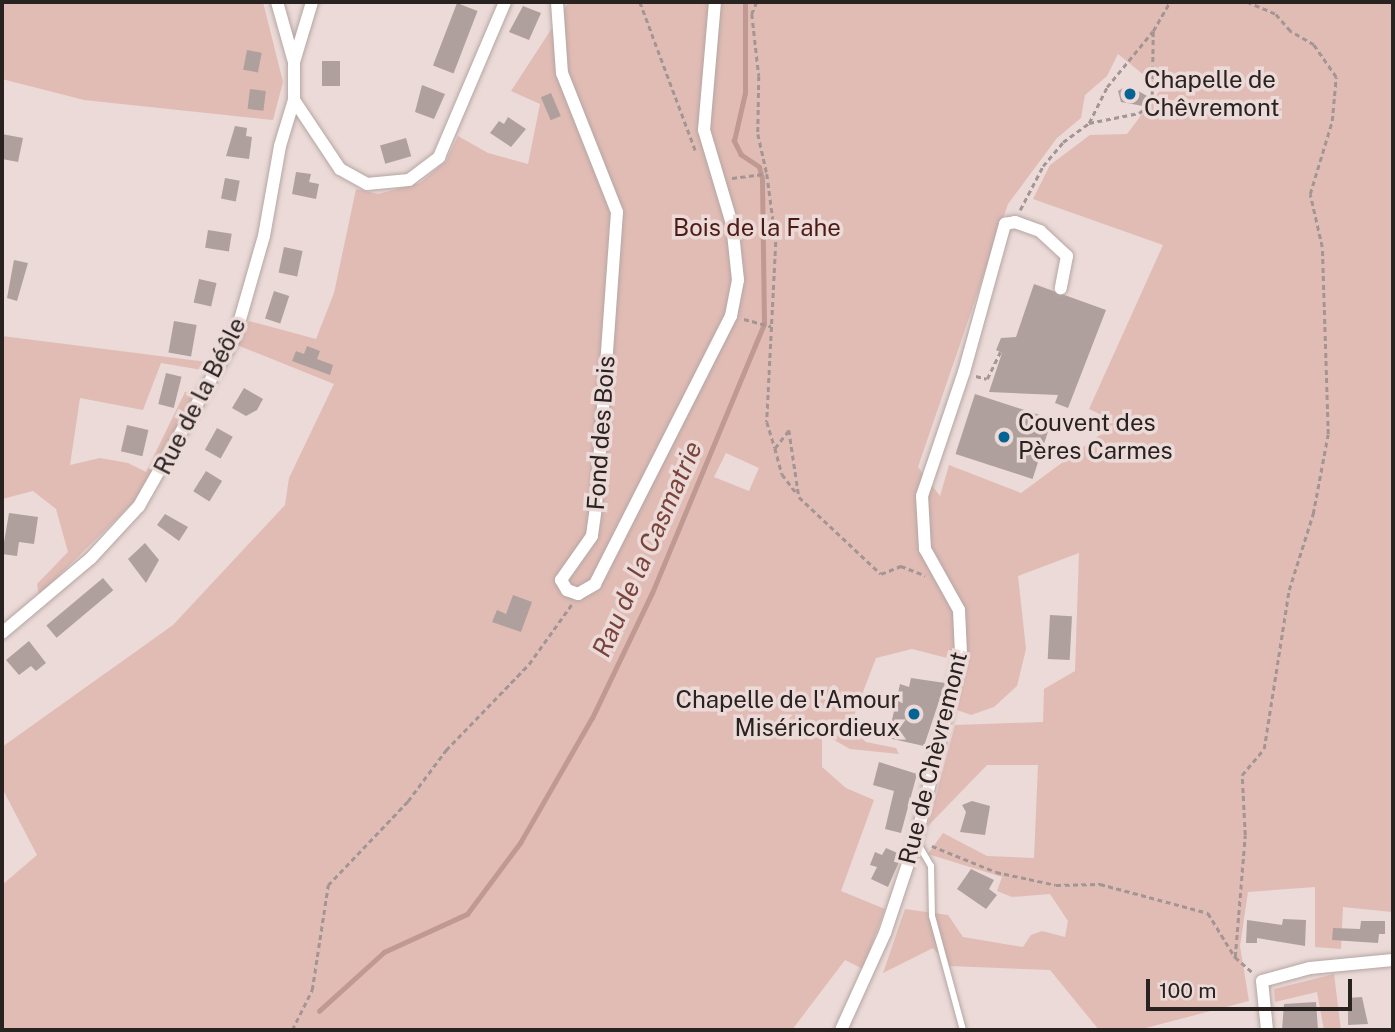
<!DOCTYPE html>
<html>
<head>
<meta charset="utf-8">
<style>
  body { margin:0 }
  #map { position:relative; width:1395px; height:1032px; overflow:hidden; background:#ebdad7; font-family:"Public Sans",sans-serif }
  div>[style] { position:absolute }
  .green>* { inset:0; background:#e1bcb5 }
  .stream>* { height:4.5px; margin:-2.25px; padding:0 2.25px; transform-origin:2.25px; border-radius:2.25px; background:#bf9992 }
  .building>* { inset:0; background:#afa09d; transform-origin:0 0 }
  .path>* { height:2.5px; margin-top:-1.25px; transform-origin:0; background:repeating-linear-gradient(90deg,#a29593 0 5px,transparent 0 8.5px) }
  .roads { filter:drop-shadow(0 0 2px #b5a6a3) drop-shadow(0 0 2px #b5a6a3) }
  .lane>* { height:6px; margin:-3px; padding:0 3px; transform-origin:3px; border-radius:3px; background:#fff }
  .street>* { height:12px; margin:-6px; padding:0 6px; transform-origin:6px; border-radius:6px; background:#fff }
  .dots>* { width:19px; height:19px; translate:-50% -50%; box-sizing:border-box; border:4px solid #ebdad7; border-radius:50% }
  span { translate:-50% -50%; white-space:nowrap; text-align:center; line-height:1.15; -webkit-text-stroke:7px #ebdad7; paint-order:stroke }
  .poi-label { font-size:24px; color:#282221 }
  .left { translate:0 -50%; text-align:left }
  .right { translate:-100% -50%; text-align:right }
  .park-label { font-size:24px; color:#4d1b15 }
  .street-label { font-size:24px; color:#282221 }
  .water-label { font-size:26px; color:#79433a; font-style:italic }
  .frame { position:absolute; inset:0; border:4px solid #282221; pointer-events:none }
  .scale { position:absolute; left:1146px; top:979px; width:206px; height:32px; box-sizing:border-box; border:4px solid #282221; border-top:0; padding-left:9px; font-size:21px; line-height:24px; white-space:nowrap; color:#282221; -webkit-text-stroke:5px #ebdad7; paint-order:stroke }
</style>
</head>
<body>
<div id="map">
  <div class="green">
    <i style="clip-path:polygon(2px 2px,263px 2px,283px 82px,273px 120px,84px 100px,2px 79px)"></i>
    <i style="clip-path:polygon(evenodd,569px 2px,1393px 2px,1392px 912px,1343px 907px,1341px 949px,1315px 947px,1315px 887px,1248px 892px,1240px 946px,1249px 1001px,1138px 1030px,1099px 1030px,1050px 970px,949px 966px,933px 948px,883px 973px,905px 909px,948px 915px,963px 937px,1023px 947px,1031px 935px,1042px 931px,1065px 937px,1068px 921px,1050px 894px,1012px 897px,997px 891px,1002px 877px,928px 854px,943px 833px,987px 856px,1034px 858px,1038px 765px,987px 765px,928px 826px,955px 725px,1043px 722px,1044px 689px,1075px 671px,1079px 553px,1018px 576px,1026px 649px,1017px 686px,994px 707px,971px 715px,946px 706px,955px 660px,912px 649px,876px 658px,855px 713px,854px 730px,866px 742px,896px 748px,899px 754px,850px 749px,822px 733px,822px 767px,846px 788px,874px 800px,841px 891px,885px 909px,863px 969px,845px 960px,792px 1030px,2px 1030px,2px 885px,37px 855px,2px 788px,2px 747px,173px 625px,285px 505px,289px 478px,334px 384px,237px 345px,249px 321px,316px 339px,334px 293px,356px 189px,378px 194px,420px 183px,446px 161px,458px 136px,488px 153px,528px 164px,540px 104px,511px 91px,569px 2px,1118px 54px,1161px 89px,1127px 134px,1090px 135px,1050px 165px,1033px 199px,1163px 245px,1089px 409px,1112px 420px,1101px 434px,1021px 493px,949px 465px,940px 496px,918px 467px,1008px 204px,1057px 138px,1081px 118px,1085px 95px,1107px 76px,1118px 54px,569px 2px,726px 453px,759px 468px,749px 491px,714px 477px,726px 453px)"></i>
    <i style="clip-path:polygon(2px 336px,207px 362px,202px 370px,161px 363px,143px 410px,80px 398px,70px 465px,100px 458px,128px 463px,146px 472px,185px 392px,196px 391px,142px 494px,39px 595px,37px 584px,68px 552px,56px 509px,33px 491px,2px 499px)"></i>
    <i style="clip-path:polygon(1334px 974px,1341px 1030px,1324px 1030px,1317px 992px,1275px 1002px,1274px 989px)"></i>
  </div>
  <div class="stream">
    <i style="left:319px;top:1011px;width:88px;rotate:-42.2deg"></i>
    <i style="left:384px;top:952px;width:91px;rotate:-24.6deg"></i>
    <i style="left:467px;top:914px;width:89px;rotate:-53.3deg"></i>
    <i style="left:520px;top:843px;width:144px;rotate:-60.1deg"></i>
    <i style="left:592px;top:718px;width:139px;rotate:-64.4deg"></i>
    <i style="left:652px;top:593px;width:291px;rotate:-67.4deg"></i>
    <i style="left:764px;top:324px;width:145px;rotate:-90.8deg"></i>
    <i style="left:762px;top:179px;width:12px;rotate:-104deg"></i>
    <i style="left:759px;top:167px;width:22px;rotate:-146deg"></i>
    <i style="left:741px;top:155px;width:16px;rotate:-117deg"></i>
    <i style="left:734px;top:141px;width:49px;rotate:-77.1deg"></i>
    <i style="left:745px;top:93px;width:91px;rotate:-90deg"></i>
  </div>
  <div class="building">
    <i style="left:457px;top:3px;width:22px;height:67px;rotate:21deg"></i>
    <i style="clip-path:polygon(523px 6px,541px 13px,529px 40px,509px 32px)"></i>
    <i style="left:247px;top:50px;width:15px;height:20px;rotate:11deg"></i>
    <i style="left:340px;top:61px;width:25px;height:18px;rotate:90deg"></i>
    <i style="clip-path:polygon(422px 85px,445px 94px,434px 119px,415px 112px)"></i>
    <i style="clip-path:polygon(1128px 85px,1147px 96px,1143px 106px,1121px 102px,1118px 91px)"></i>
    <i style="left:250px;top:89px;width:16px;height:20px;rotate:7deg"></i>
    <i style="left:551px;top:93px;width:25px;height:11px;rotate:67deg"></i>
    <i style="clip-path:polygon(508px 117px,526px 129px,511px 147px,490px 133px,499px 121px,504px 124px)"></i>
    <i style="clip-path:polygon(235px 126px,247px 128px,246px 136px,252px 137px,249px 159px,226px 156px)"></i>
    <i style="clip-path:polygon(2px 134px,23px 138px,18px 162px,2px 159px)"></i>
    <i style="left:406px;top:138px;width:19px;height:27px;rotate:74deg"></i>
    <i style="clip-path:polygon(296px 172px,311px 174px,309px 182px,319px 184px,316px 199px,292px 194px)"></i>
    <i style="left:225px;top:178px;width:15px;height:21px;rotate:11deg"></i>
    <i style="left:208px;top:230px;width:24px;height:18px;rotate:9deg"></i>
    <i style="left:284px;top:247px;width:19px;height:26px;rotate:12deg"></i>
    <i style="clip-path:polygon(14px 260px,28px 263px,17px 301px,7px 298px)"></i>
    <i style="left:199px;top:279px;width:18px;height:24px;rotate:13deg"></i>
    <i style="clip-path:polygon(1034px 284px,1106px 310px,1068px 408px,1055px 403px,1058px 395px,989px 392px,1002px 353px,996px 350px,1001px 338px,1016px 337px)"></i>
    <i style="left:274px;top:291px;width:16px;height:29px;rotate:18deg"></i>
    <i style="left:174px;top:321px;width:23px;height:32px;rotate:10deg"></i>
    <i style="clip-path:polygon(307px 346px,320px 351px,317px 359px,333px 365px,330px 375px,292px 361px,296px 351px,304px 354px)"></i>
    <i style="left:166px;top:373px;width:16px;height:32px;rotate:14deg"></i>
    <i style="clip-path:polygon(244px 388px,263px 399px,257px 410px,246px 416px,232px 408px)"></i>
    <i style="left:975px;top:394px;width:81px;height:63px;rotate:18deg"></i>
    <i style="left:127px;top:425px;width:22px;height:27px;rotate:13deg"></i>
    <i style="left:217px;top:428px;width:18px;height:25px;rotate:29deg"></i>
    <i style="left:206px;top:471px;width:19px;height:24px;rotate:32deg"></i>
    <i style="clip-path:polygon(9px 513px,38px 517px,34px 544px,19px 542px,17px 556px,2px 554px)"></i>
    <i style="clip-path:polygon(165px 514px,188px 527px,179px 541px,157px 525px)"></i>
    <i style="clip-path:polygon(145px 543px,159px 560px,146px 583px,128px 559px)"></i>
    <i style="left:103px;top:578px;width:16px;height:74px;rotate:50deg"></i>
    <i style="clip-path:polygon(513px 595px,532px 602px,521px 632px,492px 622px,497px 610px,506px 614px)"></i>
    <i style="left:1050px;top:615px;width:22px;height:44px;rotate:3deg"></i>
    <i style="clip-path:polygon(29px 641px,46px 663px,36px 671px,31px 666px,19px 675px,6px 660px)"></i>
    <i style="clip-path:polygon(911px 678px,945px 683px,924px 746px,888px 738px,900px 684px,909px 687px)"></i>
    <i style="clip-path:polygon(879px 762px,917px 774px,901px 833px,885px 829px,894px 791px,873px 785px)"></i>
    <i style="clip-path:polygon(972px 801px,990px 806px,985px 835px,960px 832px,966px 812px,962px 805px)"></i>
    <i style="clip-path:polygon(886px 848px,902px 855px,888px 887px,871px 879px,877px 867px,870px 865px,875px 852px,882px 855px)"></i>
    <i style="clip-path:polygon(971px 869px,994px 880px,989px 889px,997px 895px,986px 909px,957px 889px)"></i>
    <i style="clip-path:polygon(1283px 919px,1306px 920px,1305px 946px,1257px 938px,1257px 943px,1246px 943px,1247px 920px,1282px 925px)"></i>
    <i style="clip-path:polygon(1361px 921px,1385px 921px,1385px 934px,1379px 934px,1378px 943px,1332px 940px,1333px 928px,1360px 929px)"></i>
    <i style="clip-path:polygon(1362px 997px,1368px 1024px,1348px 1025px,1348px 998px)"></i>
    <i style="clip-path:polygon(1316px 1002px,1318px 1030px,1282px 1030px,1284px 1004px)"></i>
  </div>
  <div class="path">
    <i style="left:640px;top:2px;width:160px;rotate:69.5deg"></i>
    <i style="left:757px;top:2px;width:13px;rotate:113deg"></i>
    <i style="left:752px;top:14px;width:62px;rotate:83.6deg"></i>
    <i style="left:759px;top:76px;width:58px;rotate:91deg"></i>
    <i style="left:758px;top:134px;width:41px;rotate:77.3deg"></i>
    <i style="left:1089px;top:123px;width:40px;rotate:-63.4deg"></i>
    <i style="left:1107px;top:87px;width:72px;rotate:-50.6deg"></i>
    <i style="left:732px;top:178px;width:35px;rotate:-7deg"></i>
    <i style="left:767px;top:174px;width:69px;rotate:82.5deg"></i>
    <i style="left:776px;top:242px;width:180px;rotate:92.9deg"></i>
    <i style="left:767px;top:422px;width:27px;rotate:73deg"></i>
    <i style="left:775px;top:448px;width:23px;rotate:-52deg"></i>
    <i style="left:789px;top:430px;width:68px;rotate:81.5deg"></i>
    <i style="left:799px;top:497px;width:112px;rotate:43.2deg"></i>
    <i style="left:881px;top:574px;width:22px;rotate:-22deg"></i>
    <i style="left:901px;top:566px;width:26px;rotate:21deg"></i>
    <i style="left:1020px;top:210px;width:50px;rotate:-62.4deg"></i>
    <i style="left:1043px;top:166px;width:31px;rotate:-50deg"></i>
    <i style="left:1063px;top:142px;width:32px;rotate:-36deg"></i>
    <i style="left:1089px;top:123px;width:51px;rotate:-11.3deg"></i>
    <i style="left:1139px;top:113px;width:10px;rotate:-37deg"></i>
    <i style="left:1147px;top:107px;width:12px;rotate:-66deg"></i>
    <i style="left:1152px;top:96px;width:65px;rotate:-89.1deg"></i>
    <i style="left:1153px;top:31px;width:34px;rotate:-60deg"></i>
    <i style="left:744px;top:319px;width:28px;rotate:15deg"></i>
    <i style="left:976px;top:376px;width:11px;rotate:15deg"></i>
    <i style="left:987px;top:379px;width:30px;rotate:-64deg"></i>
    <i style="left:775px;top:448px;width:27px;rotate:75deg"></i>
    <i style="left:782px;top:474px;width:25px;rotate:53deg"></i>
    <i style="left:932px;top:846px;width:69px;rotate:22.1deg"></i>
    <i style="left:996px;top:872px;width:61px;rotate:12.2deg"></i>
    <i style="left:1056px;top:885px;width:44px;rotate:-1.3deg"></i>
    <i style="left:1100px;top:884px;width:112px;rotate:15deg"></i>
    <i style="left:1208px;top:913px;width:52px;rotate:58.5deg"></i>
    <i style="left:1235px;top:957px;width:23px;rotate:41deg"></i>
    <i style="left:1235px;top:957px;width:122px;rotate:-85.3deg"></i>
    <i style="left:1245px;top:835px;width:60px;rotate:-92.9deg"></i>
    <i style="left:1242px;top:775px;width:34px;rotate:-50deg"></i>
    <i style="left:1264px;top:749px;width:161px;rotate:-81.1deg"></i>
    <i style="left:1289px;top:590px;width:80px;rotate:-72.5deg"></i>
    <i style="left:1313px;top:514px;width:81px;rotate:-79.4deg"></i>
    <i style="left:1328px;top:434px;width:187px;rotate:-91.8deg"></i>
    <i style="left:1322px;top:247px;width:54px;rotate:-102.8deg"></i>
    <i style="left:1310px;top:194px;width:76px;rotate:-73.2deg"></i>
    <i style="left:1332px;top:121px;width:44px;rotate:-84.8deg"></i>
    <i style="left:1336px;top:77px;width:39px;rotate:-125deg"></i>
    <i style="left:1314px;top:45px;width:28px;rotate:-150deg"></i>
    <i style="left:1290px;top:31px;width:23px;rotate:-131deg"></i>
    <i style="left:1275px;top:14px;width:30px;rotate:-157deg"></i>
    <i style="left:292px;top:1030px;width:45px;rotate:-63.4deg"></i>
    <i style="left:312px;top:990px;width:106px;rotate:-81.3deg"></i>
    <i style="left:328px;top:885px;width:116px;rotate:-46.4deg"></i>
    <i style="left:408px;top:801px;width:64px;rotate:-53.3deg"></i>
    <i style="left:446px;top:750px;width:120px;rotate:-46deg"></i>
    <i style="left:529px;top:664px;width:74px;rotate:-54.4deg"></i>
  </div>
  <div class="roads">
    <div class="lane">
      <i style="left:917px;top:842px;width:28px;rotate:60deg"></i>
      <i style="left:931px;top:866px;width:50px;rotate:88.9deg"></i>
      <i style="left:932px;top:916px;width:118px;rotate:74.8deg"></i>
    </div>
    <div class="street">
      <i style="left:557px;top:2px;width:71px;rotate:86deg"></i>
      <i style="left:562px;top:73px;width:149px;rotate:68.4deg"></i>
      <i style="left:617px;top:212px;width:296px;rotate:94.1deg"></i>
      <i style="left:596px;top:507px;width:29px;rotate:98deg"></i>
      <i style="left:592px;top:536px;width:54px;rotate:125.2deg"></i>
      <i style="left:561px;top:580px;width:12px;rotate:59deg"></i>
      <i style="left:567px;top:590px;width:12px;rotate:20deg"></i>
      <i style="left:578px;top:594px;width:20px;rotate:-30deg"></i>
      <i style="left:595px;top:584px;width:301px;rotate:-63.1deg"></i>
      <i style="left:731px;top:316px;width:37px;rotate:-79deg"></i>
      <i style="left:738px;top:280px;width:56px;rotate:-96.1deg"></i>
      <i style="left:732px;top:224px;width:98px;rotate:-106.6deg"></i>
      <i style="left:704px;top:130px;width:128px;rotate:-85.1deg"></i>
      <i style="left:294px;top:62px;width:63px;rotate:-73.3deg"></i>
      <i style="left:294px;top:100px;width:83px;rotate:56.3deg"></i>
      <i style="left:340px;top:169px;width:31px;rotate:29deg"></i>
      <i style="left:367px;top:184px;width:42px;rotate:-5.4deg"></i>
      <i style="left:409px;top:180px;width:38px;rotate:-37deg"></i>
      <i style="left:439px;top:157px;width:168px;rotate:-66.9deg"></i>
      <i style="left:2px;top:633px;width:116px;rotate:-40.1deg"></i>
      <i style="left:91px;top:558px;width:71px;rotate:-47.3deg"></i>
      <i style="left:139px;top:506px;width:194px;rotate:-60.4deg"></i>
      <i style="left:235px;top:337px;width:105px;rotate:-74deg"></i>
      <i style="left:264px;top:236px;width:91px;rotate:-79.9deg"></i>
      <i style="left:280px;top:146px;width:48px;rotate:-73.1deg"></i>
      <i style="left:294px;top:100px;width:38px;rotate:-90deg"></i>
      <i style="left:294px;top:62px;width:62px;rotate:-105.8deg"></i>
      <i style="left:841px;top:1030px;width:107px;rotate:-65.6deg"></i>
      <i style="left:885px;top:933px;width:98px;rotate:-71.6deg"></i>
      <i style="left:916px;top:840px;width:191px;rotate:-76.4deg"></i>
      <i style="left:961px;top:654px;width:44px;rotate:-92.6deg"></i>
      <i style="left:959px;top:610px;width:70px;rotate:-119.1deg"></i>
      <i style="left:925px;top:549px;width:53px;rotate:-93.2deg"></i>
      <i style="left:922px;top:496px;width:131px;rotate:-71.3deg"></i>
      <i style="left:964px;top:372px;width:154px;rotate:-74.5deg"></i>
      <i style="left:1005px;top:224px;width:10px;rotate:-11deg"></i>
      <i style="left:1015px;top:222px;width:27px;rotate:20deg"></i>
      <i style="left:1040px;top:231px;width:37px;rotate:43deg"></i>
      <i style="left:1067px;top:256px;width:33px;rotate:101deg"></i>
      <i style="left:1267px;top:1030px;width:49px;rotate:-95.8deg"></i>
      <i style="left:1262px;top:981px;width:50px;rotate:-15.2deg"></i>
      <i style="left:1310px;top:968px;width:83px;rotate:-5.5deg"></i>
    </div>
  </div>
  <div class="dots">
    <i style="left:1130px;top:94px;background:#066494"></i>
    <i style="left:1004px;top:437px;background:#066494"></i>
    <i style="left:914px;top:714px;background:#066494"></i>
  </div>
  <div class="poi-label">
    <span class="left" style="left:1144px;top:94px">Chapelle de<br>Chêvremont</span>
    <span class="left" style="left:1018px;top:437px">Couvent des<br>Pères Carmes</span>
    <span class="right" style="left:900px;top:714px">Chapelle de l'Amour<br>Miséricordieux</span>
  </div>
  <div class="park-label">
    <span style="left:757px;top:228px">Bois de la Fahe</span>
  </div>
  <div class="street-label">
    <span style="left:200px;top:396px;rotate:-63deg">Rue de la Béôle</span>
    <span style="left:601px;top:433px;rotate:-86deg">Fond des Bois</span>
    <span style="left:933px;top:758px;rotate:-76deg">Rue de Chèvremont</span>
  </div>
  <div class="water-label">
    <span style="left:647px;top:549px;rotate:-66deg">Rau de la Casmatrie</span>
  </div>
  <div class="frame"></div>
  <div class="scale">100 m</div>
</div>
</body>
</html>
